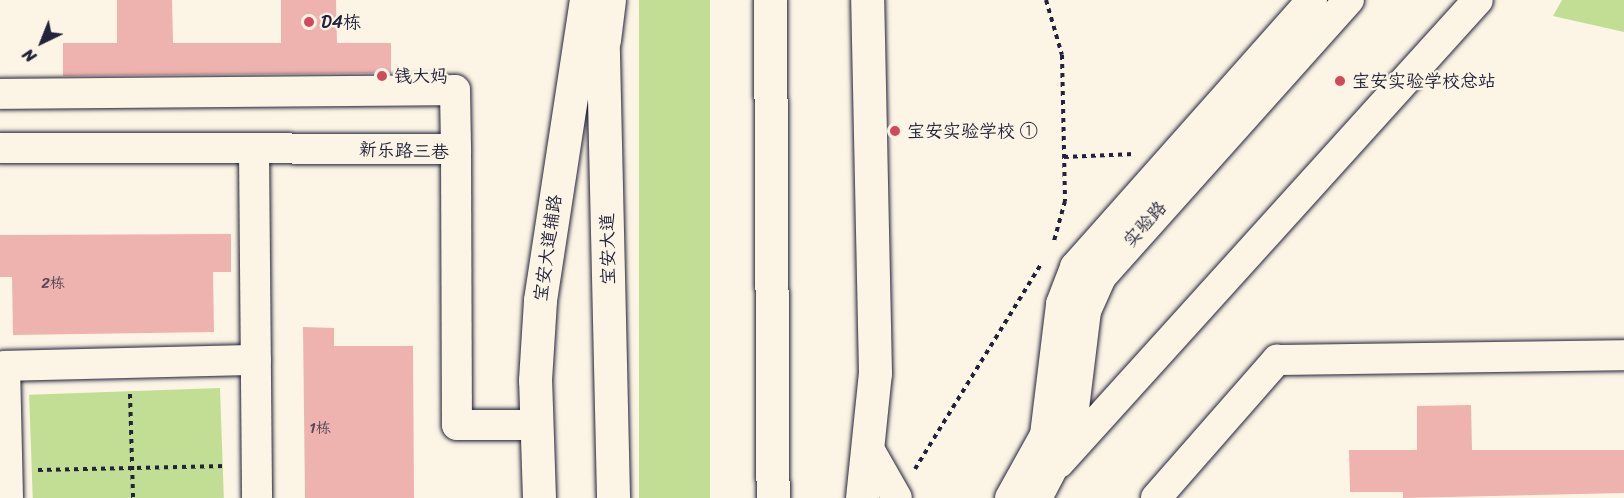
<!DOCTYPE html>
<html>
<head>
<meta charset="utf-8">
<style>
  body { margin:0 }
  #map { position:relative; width:1624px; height:498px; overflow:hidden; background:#fcf5e5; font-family:Sriracha,"LXGW WenKai TC",sans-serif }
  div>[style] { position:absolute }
  .green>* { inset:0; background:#c2de95; transform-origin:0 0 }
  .building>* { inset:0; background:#eeb3ae }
  .path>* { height:4px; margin-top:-2px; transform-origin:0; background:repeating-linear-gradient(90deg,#22223b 0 4.5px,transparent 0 9px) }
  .roads { filter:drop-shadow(0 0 2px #22223b) drop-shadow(0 0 2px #22223b) }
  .minor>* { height:30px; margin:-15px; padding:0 15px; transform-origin:15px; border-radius:15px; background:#fcf5e5 }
  .major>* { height:33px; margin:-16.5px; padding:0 16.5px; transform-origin:16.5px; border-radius:16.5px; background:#fcf5e5 }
  .highway>* { height:33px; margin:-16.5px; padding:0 16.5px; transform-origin:16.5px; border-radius:16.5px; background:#fcf5e5 }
  .dots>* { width:16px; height:16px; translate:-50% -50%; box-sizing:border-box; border:3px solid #fcf5e5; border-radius:50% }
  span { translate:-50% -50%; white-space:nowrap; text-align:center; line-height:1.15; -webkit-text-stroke:4.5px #fcf5e5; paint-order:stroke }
  .number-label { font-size:15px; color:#554658 }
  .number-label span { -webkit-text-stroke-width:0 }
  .poi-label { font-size:18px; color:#22223b }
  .left { translate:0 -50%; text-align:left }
  .street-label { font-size:18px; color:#22223b }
  .north { position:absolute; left:12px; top:12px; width:60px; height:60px; -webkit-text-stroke:4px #fcf5e5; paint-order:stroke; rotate:223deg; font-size:16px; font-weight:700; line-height:24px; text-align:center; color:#22223b }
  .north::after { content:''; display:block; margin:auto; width:21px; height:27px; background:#22223b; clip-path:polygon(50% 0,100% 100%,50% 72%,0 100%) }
</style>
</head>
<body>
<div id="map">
  <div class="green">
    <i style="left:639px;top:0;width:71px;height:498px"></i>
    <i style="clip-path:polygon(1562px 0,1624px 0,1624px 32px,1553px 16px)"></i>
    <i style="left:220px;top:388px;width:110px;height:191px;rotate:88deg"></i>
  </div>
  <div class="building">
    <i style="clip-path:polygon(117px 0,172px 0,173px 43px,281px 43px,281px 0,336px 0,337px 43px,391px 43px,391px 73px,63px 76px,63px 43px,117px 43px)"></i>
    <i style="clip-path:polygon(231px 234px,231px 272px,213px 272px,214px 332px,13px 335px,12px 277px,0 277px,0 235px)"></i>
    <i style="clip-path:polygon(303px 327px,334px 328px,334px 346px,413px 346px,414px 498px,305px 498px)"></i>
    <i style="clip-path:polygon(1471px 405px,1472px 450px,1624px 450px,1624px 493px,1403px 498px,1403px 492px,1350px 492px,1349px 450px,1417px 450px,1417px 406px)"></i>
  </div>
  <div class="path">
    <i style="left:1046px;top:0;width:57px;rotate:73.8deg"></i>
    <i style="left:1062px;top:55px;width:146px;rotate:88.8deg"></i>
    <i style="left:1065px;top:201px;width:41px;rotate:105.4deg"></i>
    <i style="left:1064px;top:157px;width:70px;rotate:-2.5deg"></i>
    <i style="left:130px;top:394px;width:104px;rotate:88.3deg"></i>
    <i style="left:915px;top:469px;width:241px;rotate:-58.4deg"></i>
    <i style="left:38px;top:470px;width:188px;rotate:-1.2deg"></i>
  </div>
  <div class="roads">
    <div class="minor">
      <i style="left:0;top:94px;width:455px;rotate:-0.5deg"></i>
      <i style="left:455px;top:90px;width:59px;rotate:89deg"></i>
      <i style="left:0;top:148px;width:456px;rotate:0.1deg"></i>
      <i style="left:456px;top:149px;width:276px;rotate:89.8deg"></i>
      <i style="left:457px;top:425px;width:79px"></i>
      <i style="left:254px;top:149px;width:349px;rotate:89.5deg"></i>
      <i style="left:869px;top:449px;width:56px;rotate:60.3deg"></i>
      <i style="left:1059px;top:463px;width:624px;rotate:-47.86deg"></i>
      <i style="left:8px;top:498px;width:132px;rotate:-91.3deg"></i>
      <i style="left:5px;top:366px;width:251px;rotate:-1.4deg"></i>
      <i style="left:1010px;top:498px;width:72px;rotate:-60.9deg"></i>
      <i style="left:1045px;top:435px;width:132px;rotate:-83deg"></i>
      <i style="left:1061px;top:304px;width:40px;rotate:-69deg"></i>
      <i style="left:1075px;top:267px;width:357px;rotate:-48.4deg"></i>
      <i style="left:1037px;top:498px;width:73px;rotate:-62.4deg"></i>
      <i style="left:1071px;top:433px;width:123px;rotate:-83deg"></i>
      <i style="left:1086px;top:311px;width:37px;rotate:-66deg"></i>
      <i style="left:1101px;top:277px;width:372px;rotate:-48.2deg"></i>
      <i style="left:1156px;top:498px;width:184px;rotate:-48.8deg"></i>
      <i style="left:1277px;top:360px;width:347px;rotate:-0.8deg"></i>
    </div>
    <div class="major">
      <i style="left:770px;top:0;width:498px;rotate:89.7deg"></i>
      <i style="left:602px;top:11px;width:487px;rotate:88.7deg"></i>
      <i style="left:539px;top:498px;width:118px;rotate:-91.9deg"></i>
      <i style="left:535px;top:380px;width:80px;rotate:-86.4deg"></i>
      <i style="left:540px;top:300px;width:304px;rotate:-81.3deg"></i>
      <i style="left:862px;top:498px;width:126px;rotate:-84.1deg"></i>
      <i style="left:875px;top:373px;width:373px;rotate:-91.2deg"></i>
    </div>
    <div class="highway">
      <i style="left:604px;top:40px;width:40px;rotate:-82.9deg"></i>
    </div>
  </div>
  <div class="dots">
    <i style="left:309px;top:22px;background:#d1495b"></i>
    <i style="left:382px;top:76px;background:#d1495b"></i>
    <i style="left:1340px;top:81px;background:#d1495b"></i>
    <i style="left:895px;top:131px;background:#d1495b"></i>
  </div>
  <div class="number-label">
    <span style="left:53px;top:284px">2栋</span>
    <span style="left:320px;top:429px">1栋</span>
  </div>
  <div class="poi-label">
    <span class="left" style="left:321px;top:22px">D4栋</span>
    <span class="left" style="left:394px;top:76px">钱大妈</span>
    <span class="left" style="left:1352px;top:81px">宝安实验学校总站</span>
    <span class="left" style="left:907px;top:131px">宝安实验学校 ①</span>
  </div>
  <div class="street-label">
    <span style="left:404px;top:151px;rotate:2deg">新乐路三巷</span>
    <span style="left:1145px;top:224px;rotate:-48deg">实验路</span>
    <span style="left:548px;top:248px;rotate:-82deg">宝安大道辅路</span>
    <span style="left:608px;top:249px;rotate:-91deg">宝安大道</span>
  </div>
  <div class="north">N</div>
</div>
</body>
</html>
